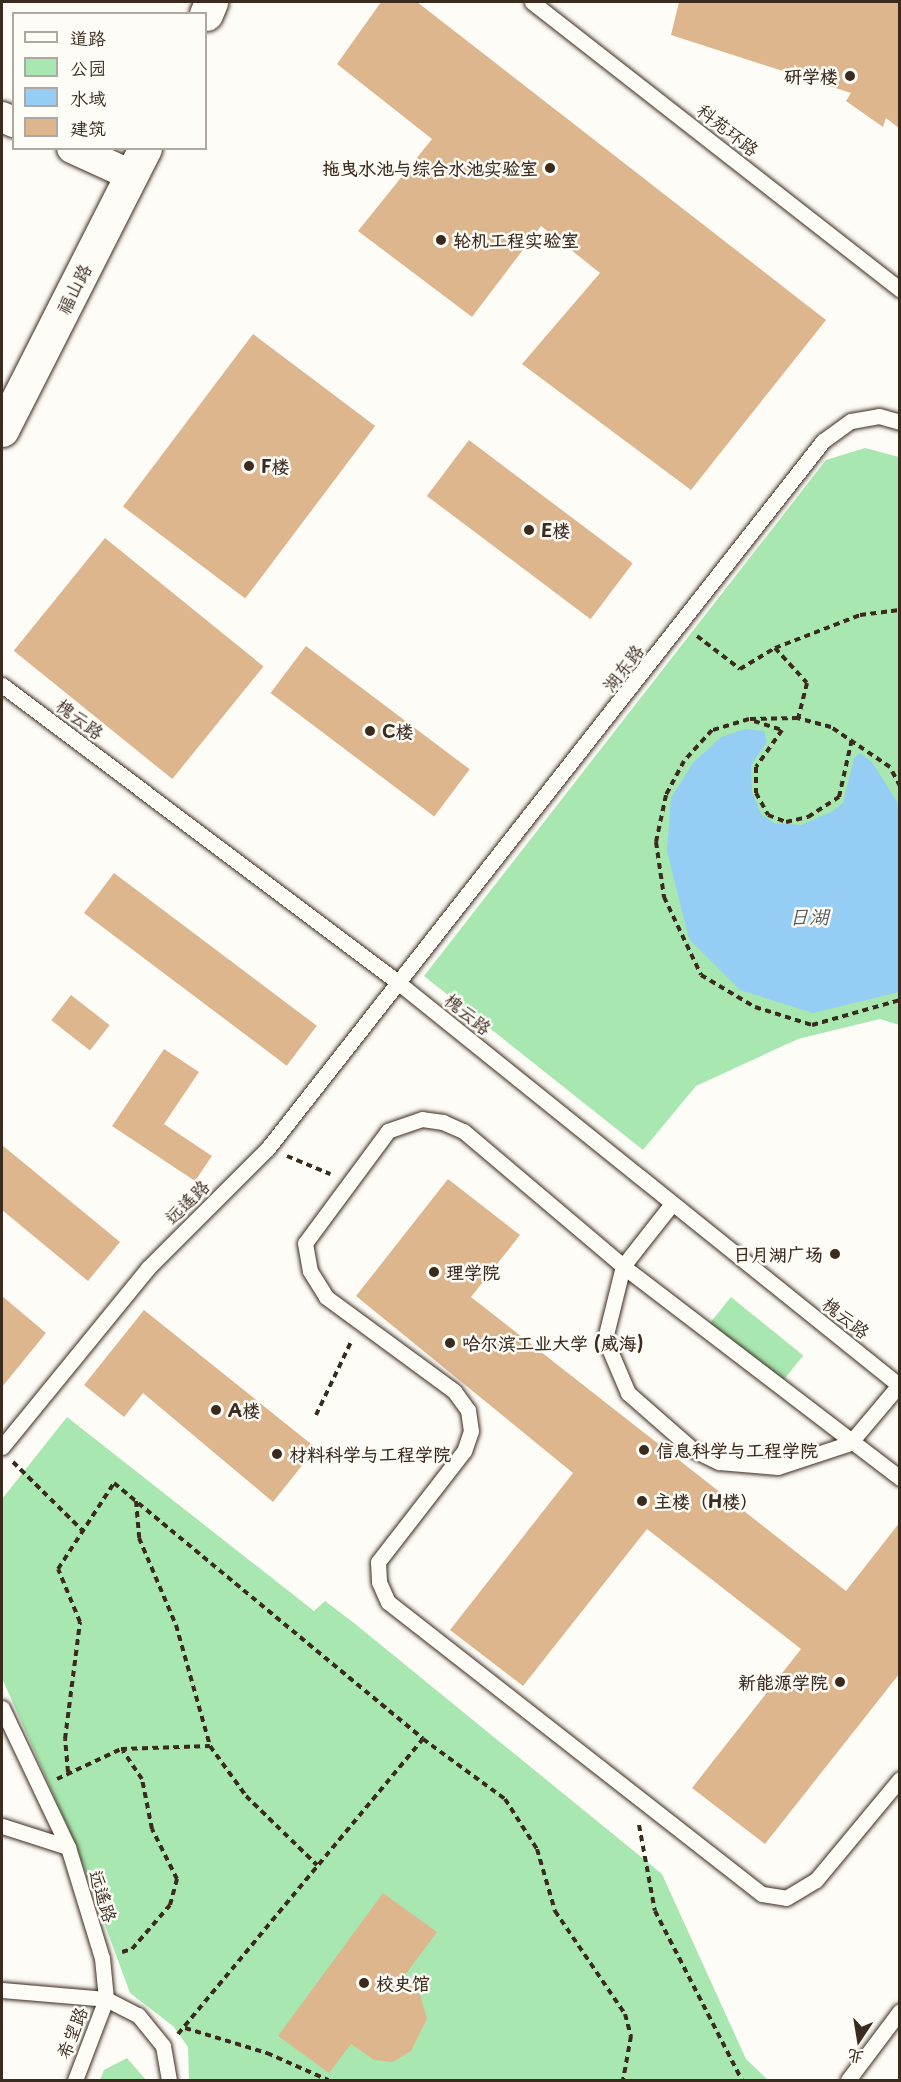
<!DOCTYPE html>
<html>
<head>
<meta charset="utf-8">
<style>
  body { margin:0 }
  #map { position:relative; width:901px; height:2082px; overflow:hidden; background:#fdfcf7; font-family:"Playpen Sans","LXGW WenKai TC",sans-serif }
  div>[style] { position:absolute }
  .green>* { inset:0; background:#a8e7af; transform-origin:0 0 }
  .water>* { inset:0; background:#95cdf4 }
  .building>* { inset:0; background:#deb68e; transform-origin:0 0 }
  .path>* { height:4px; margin-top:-2px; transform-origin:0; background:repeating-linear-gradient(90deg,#3b2a1e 0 6px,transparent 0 10.5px) }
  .roads { filter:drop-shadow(0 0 2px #3b2a1e) drop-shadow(0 0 2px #3b2a1e) }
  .lane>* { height:15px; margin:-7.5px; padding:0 7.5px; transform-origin:7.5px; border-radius:7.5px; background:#fdfcf7 }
  .street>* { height:30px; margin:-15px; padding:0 15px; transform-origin:15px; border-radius:15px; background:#fdfcf7 }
  .secondary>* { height:33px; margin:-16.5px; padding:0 16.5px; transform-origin:16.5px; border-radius:16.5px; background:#fdfcf7 }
  .dots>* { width:16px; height:16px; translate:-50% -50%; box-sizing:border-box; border:3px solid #fdfcf7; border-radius:50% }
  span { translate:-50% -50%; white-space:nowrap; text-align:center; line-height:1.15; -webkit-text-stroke:5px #fdfcf7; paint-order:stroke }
  .poi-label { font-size:18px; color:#3b2a1e; font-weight:700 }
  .right { translate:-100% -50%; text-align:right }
  .left { translate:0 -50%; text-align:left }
  .street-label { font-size:18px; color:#3b2a1e }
  .water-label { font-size:20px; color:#565b5e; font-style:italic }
  .frame { position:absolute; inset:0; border:3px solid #3b2a1e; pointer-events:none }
  .legend { position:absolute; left:12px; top:12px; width:195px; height:138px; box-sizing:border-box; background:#fdfcf7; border:2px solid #afa8a0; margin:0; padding:8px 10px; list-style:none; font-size:18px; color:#3b2a1e }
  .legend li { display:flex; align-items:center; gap:12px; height:30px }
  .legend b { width:30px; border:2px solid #afa8a0 }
  .north { position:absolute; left:829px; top:2010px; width:60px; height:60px; -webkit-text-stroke:4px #fdfcf7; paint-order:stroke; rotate:192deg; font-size:16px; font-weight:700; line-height:24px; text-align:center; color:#3b2a1e }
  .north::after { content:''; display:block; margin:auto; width:21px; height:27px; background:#3b2a1e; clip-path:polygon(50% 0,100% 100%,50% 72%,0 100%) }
</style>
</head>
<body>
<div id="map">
  <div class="green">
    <i style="clip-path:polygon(865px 448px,899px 457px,899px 1025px,880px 1019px,798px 1039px,696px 1086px,643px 1150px,424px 976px,826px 460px)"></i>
    <i style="left:731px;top:1297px;width:93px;height:35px;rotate:39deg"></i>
    <i style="clip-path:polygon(67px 1417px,314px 1611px,325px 1601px,354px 1623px,662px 1874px,746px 2059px,768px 2080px,189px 2080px,188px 2047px,173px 2026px,130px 1993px,76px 1846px,2px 1678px,2px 1499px)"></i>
    <i style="clip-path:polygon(127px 2058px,146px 2080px,100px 2080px,104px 2070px)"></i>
  </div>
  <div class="water">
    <i style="clip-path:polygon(745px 729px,764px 731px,767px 742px,751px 765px,752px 792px,761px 814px,774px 823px,801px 825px,833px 811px,843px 803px,854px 758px,860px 753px,872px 762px,899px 805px,899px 992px,813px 1013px,740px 990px,689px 939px,667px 851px,671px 798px,693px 763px,721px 737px)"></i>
  </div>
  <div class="building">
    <i style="clip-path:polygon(381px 2px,417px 2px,826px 320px,691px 490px,522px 364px,600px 273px,541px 226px,472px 317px,358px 231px,432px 139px,337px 64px)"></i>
    <i style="clip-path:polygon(679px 2px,900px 2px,900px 129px,886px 118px,883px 127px,846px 101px,851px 93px,671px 35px)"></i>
    <i style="left:253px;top:334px;width:153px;height:216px;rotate:37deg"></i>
    <i style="left:469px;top:440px;width:205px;height:70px;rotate:37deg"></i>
    <i style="left:105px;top:538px;width:204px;height:145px;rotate:39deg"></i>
    <i style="left:306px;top:646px;width:205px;height:59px;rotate:37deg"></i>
    <i style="left:114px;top:873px;width:254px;height:50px;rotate:37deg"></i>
    <i style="left:71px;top:995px;width:49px;height:32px;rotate:38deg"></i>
    <i style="clip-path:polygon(164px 1049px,199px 1072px,164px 1124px,212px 1156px,195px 1181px,112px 1126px)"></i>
    <i style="clip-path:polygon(2px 1145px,120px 1242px,88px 1281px,2px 1210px)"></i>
    <i style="clip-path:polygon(448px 1179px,520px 1235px,471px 1297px,846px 1591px,900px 1522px,900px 1673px,765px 1844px,692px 1788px,801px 1649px,647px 1529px,523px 1686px,450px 1630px,573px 1473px,356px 1296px)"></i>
    <i style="clip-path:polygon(2px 1296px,46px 1333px,2px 1387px)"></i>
    <i style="clip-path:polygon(144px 1310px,316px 1448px,273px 1502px,143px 1393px,124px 1417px,84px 1385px)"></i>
    <i style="clip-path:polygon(383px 1893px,437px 1932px,405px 1975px,419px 1991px,427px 2019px,411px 2051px,393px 2062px,374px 2060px,351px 2044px,329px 2073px,278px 2036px)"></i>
  </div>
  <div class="path">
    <i style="left:697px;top:636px;width:54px;rotate:37.5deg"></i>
    <i style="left:740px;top:669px;width:41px;rotate:-31deg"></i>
    <i style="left:775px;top:648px;width:91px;rotate:-21.2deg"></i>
    <i style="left:860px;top:615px;width:40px;rotate:-7.1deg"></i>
    <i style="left:775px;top:648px;width:47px;rotate:47.6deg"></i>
    <i style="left:807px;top:683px;width:36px;rotate:104deg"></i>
    <i style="left:754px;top:721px;width:29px;rotate:18deg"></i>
    <i style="left:782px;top:730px;width:45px;rotate:125.1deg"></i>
    <i style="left:756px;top:767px;width:26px;rotate:90deg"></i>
    <i style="left:756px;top:793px;width:25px;rotate:61deg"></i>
    <i style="left:768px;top:815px;width:19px;rotate:21deg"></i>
    <i style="left:786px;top:822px;width:23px;rotate:-13deg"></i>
    <i style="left:808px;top:817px;width:37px;rotate:-33deg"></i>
    <i style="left:839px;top:797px;width:59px;rotate:-77.4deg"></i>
    <i style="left:900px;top:786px;width:21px;rotate:-118deg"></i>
    <i style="left:890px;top:767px;width:71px;rotate:-145.9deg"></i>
    <i style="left:831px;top:727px;width:34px;rotate:-165deg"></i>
    <i style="left:798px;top:718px;width:49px;rotate:178.8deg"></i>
    <i style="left:749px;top:719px;width:39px;rotate:163deg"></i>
    <i style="left:712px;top:730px;width:42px;rotate:132.1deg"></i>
    <i style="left:684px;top:761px;width:38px;rotate:118deg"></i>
    <i style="left:666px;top:795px;width:48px;rotate:102deg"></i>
    <i style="left:656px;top:842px;width:56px;rotate:81.7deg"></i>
    <i style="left:664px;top:897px;width:86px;rotate:64.6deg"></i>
    <i style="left:701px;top:975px;width:63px;rotate:30.7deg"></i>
    <i style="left:755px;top:1007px;width:60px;rotate:17.5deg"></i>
    <i style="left:812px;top:1025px;width:91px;rotate:-15.9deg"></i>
    <i style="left:287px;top:1156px;width:47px;rotate:22.7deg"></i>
    <i style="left:316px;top:1415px;width:83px;rotate:-64.4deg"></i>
    <i style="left:13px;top:1462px;width:98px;rotate:44.6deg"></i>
    <i style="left:136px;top:1501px;width:37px;rotate:85deg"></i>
    <i style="left:139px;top:1538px;width:95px;rotate:67deg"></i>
    <i style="left:176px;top:1625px;width:126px;rotate:74.3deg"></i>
    <i style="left:210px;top:1746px;width:62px;rotate:54.2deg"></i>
    <i style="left:246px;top:1796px;width:99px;rotate:44.2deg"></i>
    <i style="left:68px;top:1772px;width:33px;rotate:-95deg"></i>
    <i style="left:65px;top:1739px;width:118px;rotate:-82.7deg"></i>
    <i style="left:80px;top:1622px;width:57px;rotate:-112.5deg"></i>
    <i style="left:58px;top:1569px;width:103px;rotate:-56.9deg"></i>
    <i style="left:114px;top:1483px;width:401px;rotate:39.6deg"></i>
    <i style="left:423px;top:1739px;width:102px;rotate:36.2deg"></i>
    <i style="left:505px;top:1799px;width:59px;rotate:57.4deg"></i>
    <i style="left:537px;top:1849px;width:65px;rotate:73.8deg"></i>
    <i style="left:555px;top:1911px;width:125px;rotate:55.8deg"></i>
    <i style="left:625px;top:2014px;width:23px;rotate:75deg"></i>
    <i style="left:631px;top:2036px;width:45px;rotate:100.3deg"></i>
    <i style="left:57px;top:1779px;width:71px;rotate:-25.1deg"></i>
    <i style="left:121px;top:1749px;width:89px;rotate:-1.9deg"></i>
    <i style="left:639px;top:1825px;width:87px;rotate:79.5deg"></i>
    <i style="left:655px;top:1911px;width:190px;rotate:62.8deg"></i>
    <i style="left:122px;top:1952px;width:10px;rotate:-17deg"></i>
    <i style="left:132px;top:1949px;width:58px;rotate:-49.2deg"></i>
    <i style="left:170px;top:1905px;width:27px;rotate:-75deg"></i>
    <i style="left:177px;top:1879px;width:56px;rotate:-116.6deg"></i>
    <i style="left:152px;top:1829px;width:51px;rotate:-101.3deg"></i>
    <i style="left:142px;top:1779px;width:34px;rotate:-124deg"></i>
    <i style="left:185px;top:2028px;width:86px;rotate:17deg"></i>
    <i style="left:267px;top:2053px;width:67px;rotate:23.9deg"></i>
    <i style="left:178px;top:2034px;width:383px;rotate:-50.3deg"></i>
  </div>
  <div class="roads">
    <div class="lane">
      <i style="left:532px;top:2px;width:467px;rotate:38deg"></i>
      <i style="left:2px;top:685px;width:498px;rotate:36.9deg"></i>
      <i style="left:400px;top:984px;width:642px;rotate:38.8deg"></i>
      <i style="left:671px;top:1205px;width:78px;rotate:128.2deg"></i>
      <i style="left:623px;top:1266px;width:75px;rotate:103.9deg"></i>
      <i style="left:605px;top:1339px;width:59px;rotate:66.9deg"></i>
      <i style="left:628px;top:1393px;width:85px;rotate:41.2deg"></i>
      <i style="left:692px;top:1449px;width:30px;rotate:26deg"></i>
      <i style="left:719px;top:1462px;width:59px;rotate:4.8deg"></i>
      <i style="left:778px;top:1467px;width:76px;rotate:-18.4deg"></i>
      <i style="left:850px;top:1443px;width:76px;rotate:-49.8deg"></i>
      <i style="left:2px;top:1447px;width:231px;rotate:-50.8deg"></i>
      <i style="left:148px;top:1268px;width:170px;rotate:-45deg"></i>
      <i style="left:268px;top:1148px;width:899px;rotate:-51.87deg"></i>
      <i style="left:823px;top:441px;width:34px;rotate:-36deg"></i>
      <i style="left:851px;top:421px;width:28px;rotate:-10deg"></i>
      <i style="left:879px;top:416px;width:22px;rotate:16deg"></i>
      <i style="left:900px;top:1478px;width:349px;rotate:-142.6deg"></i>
      <i style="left:623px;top:1266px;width:209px;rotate:-139.8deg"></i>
      <i style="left:463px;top:1131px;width:22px;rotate:-156deg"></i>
      <i style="left:443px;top:1122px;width:21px;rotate:-172deg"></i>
      <i style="left:422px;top:1119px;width:36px;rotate:161deg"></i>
      <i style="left:388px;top:1131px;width:139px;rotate:126.5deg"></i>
      <i style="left:305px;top:1243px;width:28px;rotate:80deg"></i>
      <i style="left:310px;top:1271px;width:31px;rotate:58deg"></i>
      <i style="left:326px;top:1297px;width:159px;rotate:36.3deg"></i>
      <i style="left:454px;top:1391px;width:24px;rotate:54deg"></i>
      <i style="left:468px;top:1410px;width:21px;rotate:82deg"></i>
      <i style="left:471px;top:1431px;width:21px;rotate:109deg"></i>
      <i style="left:464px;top:1451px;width:140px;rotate:127.8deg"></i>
      <i style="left:378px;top:1562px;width:20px;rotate:87deg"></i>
      <i style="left:379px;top:1582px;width:22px;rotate:66deg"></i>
      <i style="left:388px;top:1602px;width:474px;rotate:38deg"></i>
      <i style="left:762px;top:1894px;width:24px;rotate:9deg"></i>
      <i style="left:786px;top:1898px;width:35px;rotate:-31deg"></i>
      <i style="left:816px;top:1880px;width:131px;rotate:-50.3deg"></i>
      <i style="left:2px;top:1708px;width:154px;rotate:64.6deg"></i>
      <i style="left:68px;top:1847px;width:116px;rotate:73deg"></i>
      <i style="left:102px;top:1958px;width:41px;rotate:84.4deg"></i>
      <i style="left:106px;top:1999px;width:36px;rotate:27deg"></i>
      <i style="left:138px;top:2015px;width:40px;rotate:51deg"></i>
      <i style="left:163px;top:2046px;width:35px;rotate:80deg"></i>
      <i style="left:2px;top:1826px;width:69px;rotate:17.7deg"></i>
      <i style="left:2px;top:1990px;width:104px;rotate:4.9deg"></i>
      <i style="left:106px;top:1999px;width:87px;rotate:110.9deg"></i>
      <i style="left:848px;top:2080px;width:86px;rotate:-53deg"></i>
    </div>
    <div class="street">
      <i style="left:2px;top:117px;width:13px;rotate:23deg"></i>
      <i style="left:72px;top:148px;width:67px;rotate:24.7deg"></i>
    </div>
    <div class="secondary">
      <i style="left:206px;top:14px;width:13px;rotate:-67deg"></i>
      <i style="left:2px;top:430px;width:316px;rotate:-63.1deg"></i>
    </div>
  </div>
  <div class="dots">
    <i style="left:850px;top:76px;background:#3b2a1e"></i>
    <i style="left:550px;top:168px;background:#3b2a1e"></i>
    <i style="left:441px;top:240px;background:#3b2a1e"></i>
    <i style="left:249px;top:466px;background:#3b2a1e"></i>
    <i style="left:529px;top:530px;background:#3b2a1e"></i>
    <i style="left:370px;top:731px;background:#3b2a1e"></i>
    <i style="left:835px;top:1254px;background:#3b2a1e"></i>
    <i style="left:434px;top:1272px;background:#3b2a1e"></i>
    <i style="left:450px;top:1343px;background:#3b2a1e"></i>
    <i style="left:216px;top:1410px;background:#3b2a1e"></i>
    <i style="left:644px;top:1450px;background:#3b2a1e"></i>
    <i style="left:277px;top:1454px;background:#3b2a1e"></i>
    <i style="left:642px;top:1501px;background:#3b2a1e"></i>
    <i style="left:840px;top:1682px;background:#3b2a1e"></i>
    <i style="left:364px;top:1983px;background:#3b2a1e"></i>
  </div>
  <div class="poi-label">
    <span class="right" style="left:838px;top:76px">研学楼</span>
    <span class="right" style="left:538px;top:168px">拖曳水池与综合水池实验室</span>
    <span class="left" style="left:453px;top:240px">轮机工程实验室</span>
    <span class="left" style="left:261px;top:466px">F楼</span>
    <span class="left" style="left:541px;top:530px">E楼</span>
    <span class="left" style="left:382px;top:731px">C楼</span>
    <span class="right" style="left:823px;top:1254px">日月湖广场</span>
    <span class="left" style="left:446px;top:1272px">理学院</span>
    <span class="left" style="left:462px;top:1343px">哈尔滨工业大学 (威海)</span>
    <span class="left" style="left:228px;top:1410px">A楼</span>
    <span class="left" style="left:656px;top:1450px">信息科学与工程学院</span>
    <span class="left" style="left:289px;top:1454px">材料科学与工程学院</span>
    <span class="left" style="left:654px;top:1501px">主楼（H楼）</span>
    <span class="right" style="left:828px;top:1682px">新能源学院</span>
    <span class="left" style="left:376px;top:1983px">校史馆</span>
  </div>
  <div class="street-label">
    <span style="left:728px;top:130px;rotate:38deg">科苑环路</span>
    <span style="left:74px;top:289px;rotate:-63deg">福山路</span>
    <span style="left:623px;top:668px;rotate:-52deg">湖东路</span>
    <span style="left:80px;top:719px;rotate:37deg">槐云路</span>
    <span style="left:468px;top:1014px;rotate:39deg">槐云路</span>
    <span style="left:187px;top:1202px;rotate:-45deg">远遥路</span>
    <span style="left:846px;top:1318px;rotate:38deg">槐云路</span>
    <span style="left:103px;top:1896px;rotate:73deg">远遥路</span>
    <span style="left:72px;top:2033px;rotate:-69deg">希望路</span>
  </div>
  <div class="water-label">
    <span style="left:809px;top:916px">日湖</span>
  </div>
  <div class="frame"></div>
  <ul class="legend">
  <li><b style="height:8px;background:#fdfcf7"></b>道路</li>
  <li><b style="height:16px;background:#a8e7af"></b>公园</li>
  <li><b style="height:16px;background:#95cdf4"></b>水域</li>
  <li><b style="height:16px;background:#deb68e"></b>建筑</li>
  </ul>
  <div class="north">北</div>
</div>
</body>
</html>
